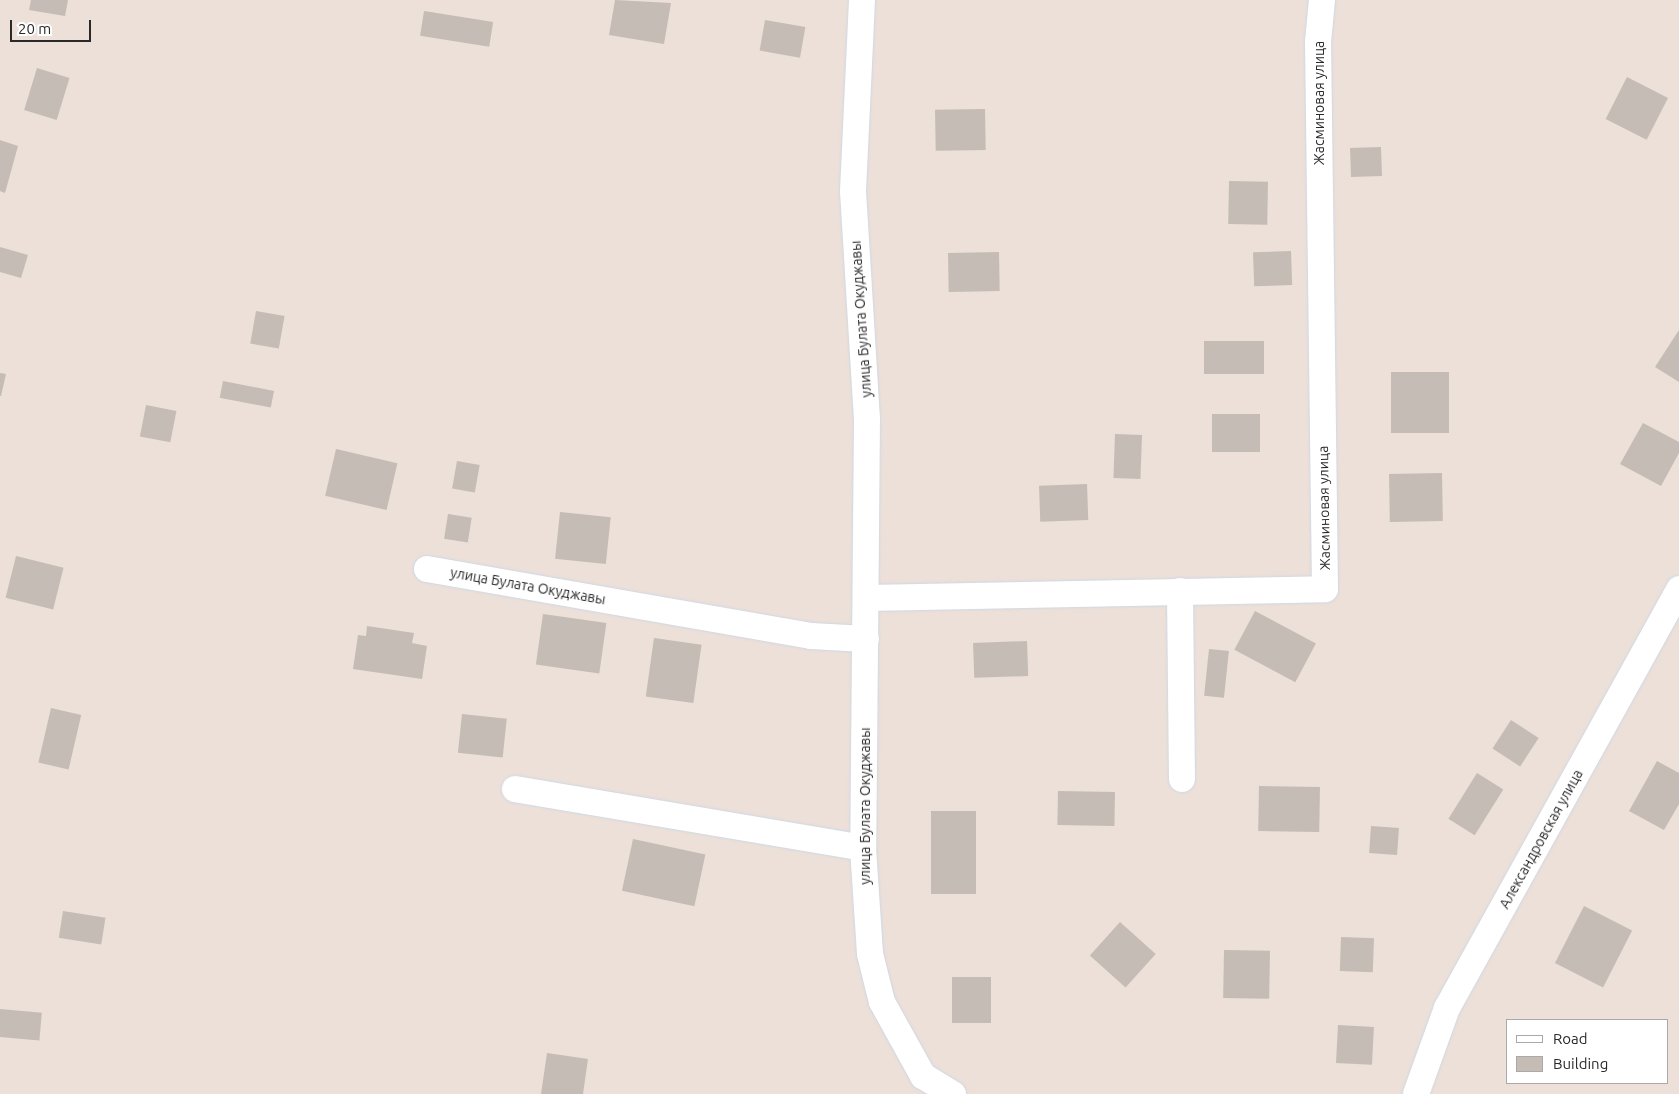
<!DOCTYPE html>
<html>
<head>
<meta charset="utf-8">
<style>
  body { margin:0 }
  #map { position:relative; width:1679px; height:1094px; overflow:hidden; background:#ece0d9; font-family:Ubuntu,sans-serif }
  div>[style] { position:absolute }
  .building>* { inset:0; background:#c4bcb5; transform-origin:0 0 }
  .roads { filter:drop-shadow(0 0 1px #cfd7e3) drop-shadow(0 0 1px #cfd7e3) }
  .minor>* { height:26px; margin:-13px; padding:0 13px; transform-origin:13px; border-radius:13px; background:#fff }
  span { translate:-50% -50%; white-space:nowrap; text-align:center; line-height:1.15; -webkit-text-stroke:5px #fff; paint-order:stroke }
  .street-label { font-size:14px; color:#292929 }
  .legend { position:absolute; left:1506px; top:1019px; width:162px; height:65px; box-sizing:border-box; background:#fff; border:1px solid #a9a9a9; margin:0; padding:6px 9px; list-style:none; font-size:15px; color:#292929 }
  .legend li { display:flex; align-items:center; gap:10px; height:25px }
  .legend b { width:25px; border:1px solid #a9a9a9 }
  .scale { position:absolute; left:10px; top:20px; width:81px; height:22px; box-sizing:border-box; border:2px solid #292929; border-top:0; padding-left:6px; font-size:15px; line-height:18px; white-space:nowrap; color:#292929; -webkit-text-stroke:4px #fff; paint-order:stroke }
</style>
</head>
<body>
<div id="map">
  <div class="building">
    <i style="clip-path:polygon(31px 0,68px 0,65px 16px,29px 10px)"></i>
    <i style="clip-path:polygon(615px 0,671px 3px,664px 44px,609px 35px)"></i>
    <i style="left:424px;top:11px;width:70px;height:25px;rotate:9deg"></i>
    <i style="left:765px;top:20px;width:41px;height:31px;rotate:10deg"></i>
    <i style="left:37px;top:68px;width:34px;height:44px;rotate:17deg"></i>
    <i style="left:1627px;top:77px;width:46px;height:47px;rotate:27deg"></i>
    <i style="left:985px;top:109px;width:41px;height:50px;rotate:89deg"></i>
    <i style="clip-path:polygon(0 140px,18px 146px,5px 193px,0 191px)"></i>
    <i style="left:1381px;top:147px;width:29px;height:31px;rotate:88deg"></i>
    <i style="left:1229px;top:181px;width:39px;height:43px;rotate:1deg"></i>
    <i style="clip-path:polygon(0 247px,28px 255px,21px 278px,0 272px)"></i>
    <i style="left:1291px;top:251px;width:34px;height:38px;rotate:88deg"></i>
    <i style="left:999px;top:252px;width:39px;height:51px;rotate:89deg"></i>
    <i style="left:256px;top:311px;width:29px;height:33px;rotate:10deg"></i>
    <i style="clip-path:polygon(1679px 330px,1679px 382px,1655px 367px)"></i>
    <i style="left:1204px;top:341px;width:60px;height:33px"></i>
    <i style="left:1391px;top:372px;width:58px;height:61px"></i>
    <i style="clip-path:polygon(0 373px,6px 374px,1px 396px,0 396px)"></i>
    <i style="left:223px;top:381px;width:52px;height:17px;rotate:11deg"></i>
    <i style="left:146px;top:405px;width:31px;height:32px;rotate:11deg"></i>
    <i style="left:1260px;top:414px;width:38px;height:48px;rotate:90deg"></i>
    <i style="clip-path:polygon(1643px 423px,1679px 442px,1679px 453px,1661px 486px,1620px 464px)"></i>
    <i style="left:1115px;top:434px;width:27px;height:44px;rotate:2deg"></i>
    <i style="left:336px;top:449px;width:63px;height:48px;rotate:13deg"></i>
    <i style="left:457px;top:461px;width:23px;height:28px;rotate:10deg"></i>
    <i style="left:1442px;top:473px;width:48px;height:53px;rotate:89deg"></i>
    <i style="left:1087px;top:484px;width:36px;height:48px;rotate:88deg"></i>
    <i style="left:560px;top:512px;width:51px;height:47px;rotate:6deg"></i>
    <i style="left:448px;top:514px;width:24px;height:25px;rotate:9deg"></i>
    <i style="left:16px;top:556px;width:49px;height:43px;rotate:14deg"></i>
    <i style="left:1255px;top:611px;width:69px;height:44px;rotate:28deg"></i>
    <i style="left:543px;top:614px;width:64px;height:51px;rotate:8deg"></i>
    <i style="clip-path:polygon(367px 626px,414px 633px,412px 643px,427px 646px,422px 679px,353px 669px,358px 635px,366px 636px)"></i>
    <i style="left:654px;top:638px;width:48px;height:59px;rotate:8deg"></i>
    <i style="left:1027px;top:641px;width:35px;height:54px;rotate:88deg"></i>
    <i style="left:1209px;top:649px;width:20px;height:47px;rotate:6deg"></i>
    <i style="left:51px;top:708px;width:31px;height:56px;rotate:13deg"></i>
    <i style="left:462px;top:714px;width:45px;height:39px;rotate:6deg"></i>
    <i style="left:1511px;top:720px;width:33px;height:34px;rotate:33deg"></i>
    <i style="clip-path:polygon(1657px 761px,1679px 773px,1679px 804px,1664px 830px,1629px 811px)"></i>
    <i style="left:1477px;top:773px;width:31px;height:54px;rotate:32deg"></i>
    <i style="left:1259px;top:786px;width:61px;height:45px;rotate:1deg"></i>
    <i style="left:1058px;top:791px;width:57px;height:34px;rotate:1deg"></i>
    <i style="left:931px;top:811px;width:45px;height:83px"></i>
    <i style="left:1371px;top:826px;width:28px;height:27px;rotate:4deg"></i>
    <i style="left:633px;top:839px;width:74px;height:53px;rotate:12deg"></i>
    <i style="left:1584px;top:906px;width:54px;height:64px;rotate:27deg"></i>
    <i style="left:63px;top:911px;width:43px;height:27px;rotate:9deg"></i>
    <i style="left:1120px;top:922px;width:48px;height:45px;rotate:42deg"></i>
    <i style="left:1341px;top:937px;width:33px;height:34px;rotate:2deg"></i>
    <i style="left:1224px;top:950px;width:46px;height:48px;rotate:1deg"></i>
    <i style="left:952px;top:977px;width:39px;height:46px"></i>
    <i style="left:0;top:1009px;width:42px;height:28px;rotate:5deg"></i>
    <i style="left:1338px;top:1025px;width:36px;height:38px;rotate:3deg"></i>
    <i style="clip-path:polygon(547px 1053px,588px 1059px,583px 1094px,541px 1094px)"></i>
  </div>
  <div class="roads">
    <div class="minor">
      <i style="left:862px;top:0;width:191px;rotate:92.7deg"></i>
      <i style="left:853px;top:191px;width:227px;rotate:86.5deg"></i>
      <i style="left:867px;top:418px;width:430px;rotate:90.5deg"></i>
      <i style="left:863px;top:848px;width:106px;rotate:86.2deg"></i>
      <i style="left:870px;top:954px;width:49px;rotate:76deg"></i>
      <i style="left:882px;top:1002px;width:85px;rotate:61deg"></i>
      <i style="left:923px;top:1076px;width:35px;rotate:31deg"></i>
      <i style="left:427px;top:569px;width:390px;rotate:9.9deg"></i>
      <i style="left:811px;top:636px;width:55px;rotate:3.1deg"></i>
      <i style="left:1180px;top:591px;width:188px;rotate:89.4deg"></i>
      <i style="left:867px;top:598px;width:458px;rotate:-1.1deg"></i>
      <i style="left:1325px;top:589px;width:547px;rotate:-90.73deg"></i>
      <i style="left:1318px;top:42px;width:42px;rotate:-84.6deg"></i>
      <i style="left:515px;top:789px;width:353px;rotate:9.6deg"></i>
      <i style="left:1416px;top:1094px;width:91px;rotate:-70.2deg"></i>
      <i style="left:1447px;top:1008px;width:479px;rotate:-61deg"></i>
    </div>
  </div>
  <div class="street-label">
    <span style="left:1319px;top:103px;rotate:-90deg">Жасминовая улица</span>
    <span style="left:861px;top:319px;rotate:-94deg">улица Булата Окуджавы</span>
    <span style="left:1324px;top:508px;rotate:-91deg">Жасминовая улица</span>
    <span style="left:528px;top:586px;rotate:10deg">улица Булата Окуджавы</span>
    <span style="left:865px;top:806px;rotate:-90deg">улица Булата Окуджавы</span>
    <span style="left:1541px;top:839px;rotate:-61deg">Александровская улица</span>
  </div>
  <ul class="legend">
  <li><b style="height:6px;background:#fff"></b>Road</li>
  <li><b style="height:14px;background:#c4bcb5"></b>Building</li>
  </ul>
  <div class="scale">20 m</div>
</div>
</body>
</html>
